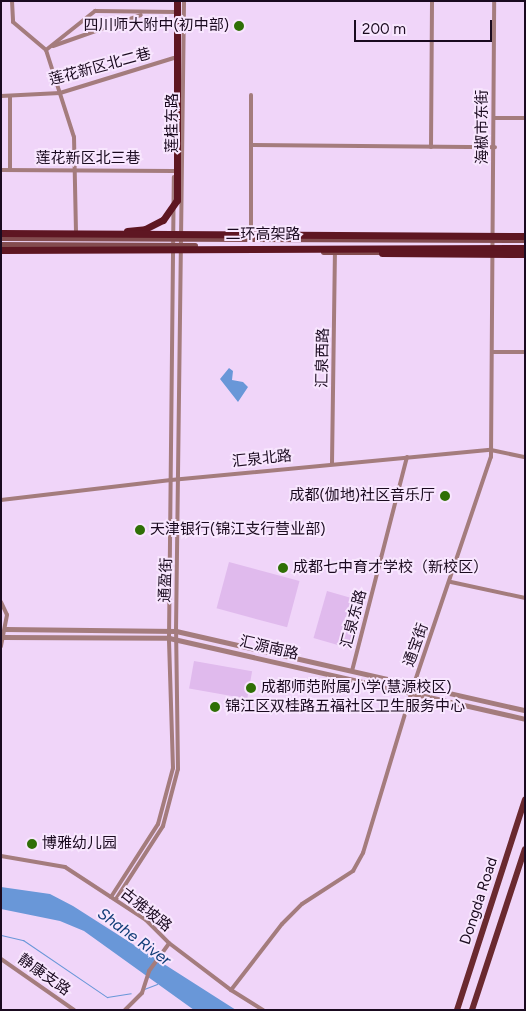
<!DOCTYPE html>
<html>
<head>
<meta charset="utf-8">
<style>
  body { margin:0 }
  #map { position:relative; width:526px; height:1011px; overflow:hidden; background:#f0d5f9; font-family:Figtree,"Noto Sans SC",sans-serif }
  div>[style] { position:absolute }
  .green>* { inset:0; background:#e0baed; transform-origin:0 0 }
  .water>* { inset:0; background:#6997d8 }
  .stream>* { height:1px; margin:-0.5px; padding:0 0.5px; transform-origin:0.5px; border-radius:0.5px; background:#6997d8 }
  .minor>* { height:4px; margin:-2px; padding:0 2px; transform-origin:2px; border-radius:2px; background:#a47c7d }
  .tertiary>* { height:5px; margin:-2.5px; padding:0 2.5px; transform-origin:2.5px; border-radius:2.5px; background:#a47c7d }
  .secondary>* { height:5.5px; margin:-2.75px; padding:0 2.75px; transform-origin:2.75px; border-radius:2.75px; background:#834c4f }
  .primary>* { height:6px; margin:-3px; padding:0 3px; transform-origin:3px; border-radius:3px; background:#6a292f }
  .trunk>* { height:7px; margin:-3.5px; padding:0 3.5px; transform-origin:3.5px; border-radius:3.5px; background:#5e1622 }
  .dots>* { width:14px; height:14px; translate:-50% -50%; box-sizing:border-box; border:2px solid #f8e6fe; border-radius:50% }
  span { translate:-50% -50%; white-space:nowrap; text-align:center; line-height:1.15; -webkit-text-stroke:4px #f8e6fe; paint-order:stroke }
  .poi-label { font-size:15px; color:#1a0a1f }
  .right { translate:-100% -50%; text-align:right }
  .left { translate:0 -50%; text-align:left }
  .street-label { font-size:15px; color:#1a0a1f }
  .water-label { font-size:16px; color:#0e3b76; font-style:italic }
  .frame { position:absolute; inset:0; border:2px solid #1a0a1f; pointer-events:none }
  .scale { position:absolute; left:354px; top:20px; width:138px; height:22px; box-sizing:border-box; border:2px solid #1a0a1f; border-top:0; padding-left:6px; font-size:15px; line-height:18px; white-space:nowrap; color:#1a0a1f; -webkit-text-stroke:4px #f8e6fe; paint-order:stroke }
</style>
</head>
<body>
<div id="map">
  <div class="green">
    <i style="left:229px;top:562px;width:73px;height:48px;rotate:15deg"></i>
    <i style="left:327px;top:591px;width:37px;height:49px;rotate:16deg"></i>
    <i style="left:194px;top:661px;width:59px;height:28px;rotate:10deg"></i>
  </div>
  <div class="water">
    <i style="clip-path:polygon(229px 368px,233px 371px,232px 380px,243px 382px,248px 387px,238px 402px,220px 379px)"></i>
    <i style="clip-path:polygon(1px 887px,50px 894px,73px 906px,236px 1010px,194px 1010px,84px 931px,60px 921px,1px 909px)"></i>
  </div>
  <div class="stream">
    <i style="left:1px;top:935px;width:23px;rotate:13deg"></i>
    <i style="left:23px;top:940px;width:102px;rotate:34.2deg"></i>
    <i style="left:107px;top:997px;width:24px;rotate:-9deg"></i>
    <i style="left:144px;top:989px;width:14px;rotate:-21deg"></i>
  </div>
  <div class="minor">
    <i style="left:12px;top:1px;width:21px;rotate:87deg"></i>
    <i style="left:13px;top:22px;width:43px;rotate:40.3deg"></i>
    <i style="left:46px;top:50px;width:91px;rotate:72.2deg"></i>
    <i style="left:74px;top:137px;width:97px;rotate:88.8deg"></i>
    <i style="left:53px;top:46px;width:93px;rotate:-19.4deg"></i>
    <i style="left:46px;top:50px;width:63px;rotate:-38.5deg"></i>
    <i style="left:95px;top:11px;width:81px;rotate:0.7deg"></i>
    <i style="left:251px;top:95px;width:140px;rotate:90deg"></i>
    <i style="left:1px;top:96px;width:59px;rotate:-2.9deg"></i>
    <i style="left:60px;top:93px;width:119px;rotate:-17.1deg"></i>
    <i style="left:10px;top:96px;width:74px;rotate:90deg"></i>
    <i style="left:494px;top:118px;width:31px"></i>
    <i style="left:251px;top:145px;width:244px;rotate:0.5deg"></i>
    <i style="left:431px;top:147px;width:146px;rotate:-89.6deg"></i>
    <i style="left:1px;top:170px;width:173px;rotate:0.3deg"></i>
    <i style="left:492px;top:352px;width:33px"></i>
    <i style="left:332px;top:463px;width:211px;rotate:-89.2deg"></i>
    <i style="left:1px;top:500px;width:171px;rotate:-6.7deg"></i>
    <i style="left:171px;top:480px;width:321px;rotate:-5.4deg"></i>
    <i style="left:491px;top:450px;width:35px;rotate:12deg"></i>
    <i style="left:451px;top:582px;width:76px;rotate:12.2deg"></i>
    <i style="left:1px;top:602px;width:14px;rotate:65deg"></i>
    <i style="left:7px;top:615px;width:32px;rotate:101deg"></i>
    <i style="left:352px;top:671px;width:221px;rotate:-75.6deg"></i>
    <i style="left:1px;top:856px;width:65px;rotate:9.8deg"></i>
    <i style="left:65px;top:867px;width:97px;rotate:33.2deg"></i>
    <i style="left:146px;top:920px;width:33px;rotate:45deg"></i>
    <i style="left:169px;top:943px;width:78px;rotate:37.2deg"></i>
    <i style="left:231px;top:990px;width:38px;rotate:32deg"></i>
    <i style="left:111px;top:897px;width:87px;rotate:-57.2deg"></i>
    <i style="left:158px;top:824px;width:58px;rotate:-75deg"></i>
    <i style="left:173px;top:768px;width:130px;rotate:-91.8deg"></i>
    <i style="left:169px;top:638px;width:461px;rotate:-89.4deg"></i>
    <i style="left:116px;top:899px;width:87px;rotate:-57.2deg"></i>
    <i style="left:163px;top:826px;width:59px;rotate:-75.3deg"></i>
    <i style="left:178px;top:769px;width:138px;rotate:-90.8deg"></i>
    <i style="left:176px;top:631px;width:630px;rotate:-89.27deg"></i>
    <i style="left:1px;top:959px;width:89px;rotate:34.9deg"></i>
    <i style="left:231px;top:990px;width:83px;rotate:-52.3deg"></i>
    <i style="left:282px;top:924px;width:28px;rotate:-45deg"></i>
    <i style="left:302px;top:904px;width:61px;rotate:-32.9deg"></i>
    <i style="left:353px;top:871px;width:21px;rotate:-61deg"></i>
    <i style="left:363px;top:853px;width:177px;rotate:-73.2deg"></i>
    <i style="left:414px;top:684px;width:240px;rotate:-71.3deg"></i>
    <i style="left:491px;top:457px;width:456px;rotate:-89.6deg"></i>
    <i style="left:125px;top:1010px;width:24px;rotate:-45deg"></i>
    <i style="left:142px;top:993px;width:23px;rotate:-72deg"></i>
    <i style="left:149px;top:971px;width:34px;rotate:-54deg"></i>
  </div>
  <div class="tertiary">
    <i style="left:5px;top:629px;width:171px;rotate:0.7deg"></i>
    <i style="left:176px;top:631px;width:358px;rotate:12.8deg"></i>
    <i style="left:3px;top:637px;width:166px;rotate:0.3deg"></i>
    <i style="left:169px;top:638px;width:365px;rotate:12.8deg"></i>
  </div>
  <div class="secondary">
    <i style="left:1px;top:238px;width:524px;rotate:0.22deg"></i>
    <i style="left:1px;top:245px;width:194px;rotate:0.3deg"></i>
    <i style="left:324px;top:252px;width:61px"></i>
  </div>
  <div class="primary">
    <i style="left:457px;top:1010px;width:221px;rotate:-72.1deg"></i>
    <i style="left:472px;top:1010px;width:169px;rotate:-71.8deg"></i>
  </div>
  <div class="trunk">
    <i style="left:127px;top:231px;width:18px;rotate:-6deg"></i>
    <i style="left:145px;top:229px;width:20px;rotate:-27deg"></i>
    <i style="left:163px;top:220px;width:24px;rotate:-55deg"></i>
    <i style="left:177px;top:200px;width:199px;rotate:-90deg"></i>
    <i style="left:1px;top:233px;width:524px;rotate:0.33deg"></i>
    <i style="left:1px;top:250px;width:524px;rotate:-0.22deg"></i>
    <i style="left:382px;top:253px;width:143px;rotate:0.4deg"></i>
  </div>
  <div class="dots">
    <i style="left:239px;top:26px;background:#2f6f06"></i>
    <i style="left:445px;top:496px;background:#2f6f06"></i>
    <i style="left:140px;top:530px;background:#2f6f06"></i>
    <i style="left:283px;top:568px;background:#2f6f06"></i>
    <i style="left:251px;top:688px;background:#2f6f06"></i>
    <i style="left:215px;top:707px;background:#2f6f06"></i>
    <i style="left:32px;top:844px;background:#2f6f06"></i>
  </div>
  <div class="poi-label">
    <span class="right" style="left:229px;top:26px">四川师大附中(初中部)</span>
    <span class="right" style="left:435px;top:496px">成都(伽地)社区音乐厅</span>
    <span class="left" style="left:150px;top:530px">天津银行(锦江支行营业部)</span>
    <span class="left" style="left:293px;top:568px">成都七中育才学校（新校区）</span>
    <span class="left" style="left:261px;top:688px">成都师范附属小学(慧源校区)</span>
    <span class="left" style="left:225px;top:707px">锦江区双桂路五福社区卫生服务中心</span>
    <span class="left" style="left:42px;top:844px">博雅幼儿园</span>
  </div>
  <div class="street-label">
    <span style="left:100px;top:67px;rotate:-15deg">莲花新区北二巷</span>
    <span style="left:173px;top:123px;rotate:-90deg">莲桂东路</span>
    <span style="left:483px;top:127px;rotate:-90deg">海椒市东街</span>
    <span style="left:88px;top:159px">莲花新区北三巷</span>
    <span style="left:263px;top:235px">二环高架路</span>
    <span style="left:323px;top:358px;rotate:-89deg">汇泉西路</span>
    <span style="left:262px;top:459px;rotate:-6deg">汇泉北路</span>
    <span style="left:166px;top:580px;rotate:-88deg">通盈街</span>
    <span style="left:354px;top:619px;rotate:-75deg">汇泉东路</span>
    <span style="left:416px;top:645px;rotate:-70deg">通宝街</span>
    <span style="left:269px;top:648px;rotate:13deg">汇源南路</span>
    <span style="left:479px;top:901px;rotate:-72deg">Dongda Road</span>
    <span style="left:146px;top:910px;rotate:38deg">古雅坡路</span>
    <span style="left:44px;top:975px;rotate:35deg">静康支路</span>
  </div>
  <div class="water-label">
    <span style="left:134px;top:937px;rotate:36deg">Shahe River</span>
  </div>
  <div class="frame"></div>
  <div class="scale">200 m</div>
</div>
</body>
</html>
